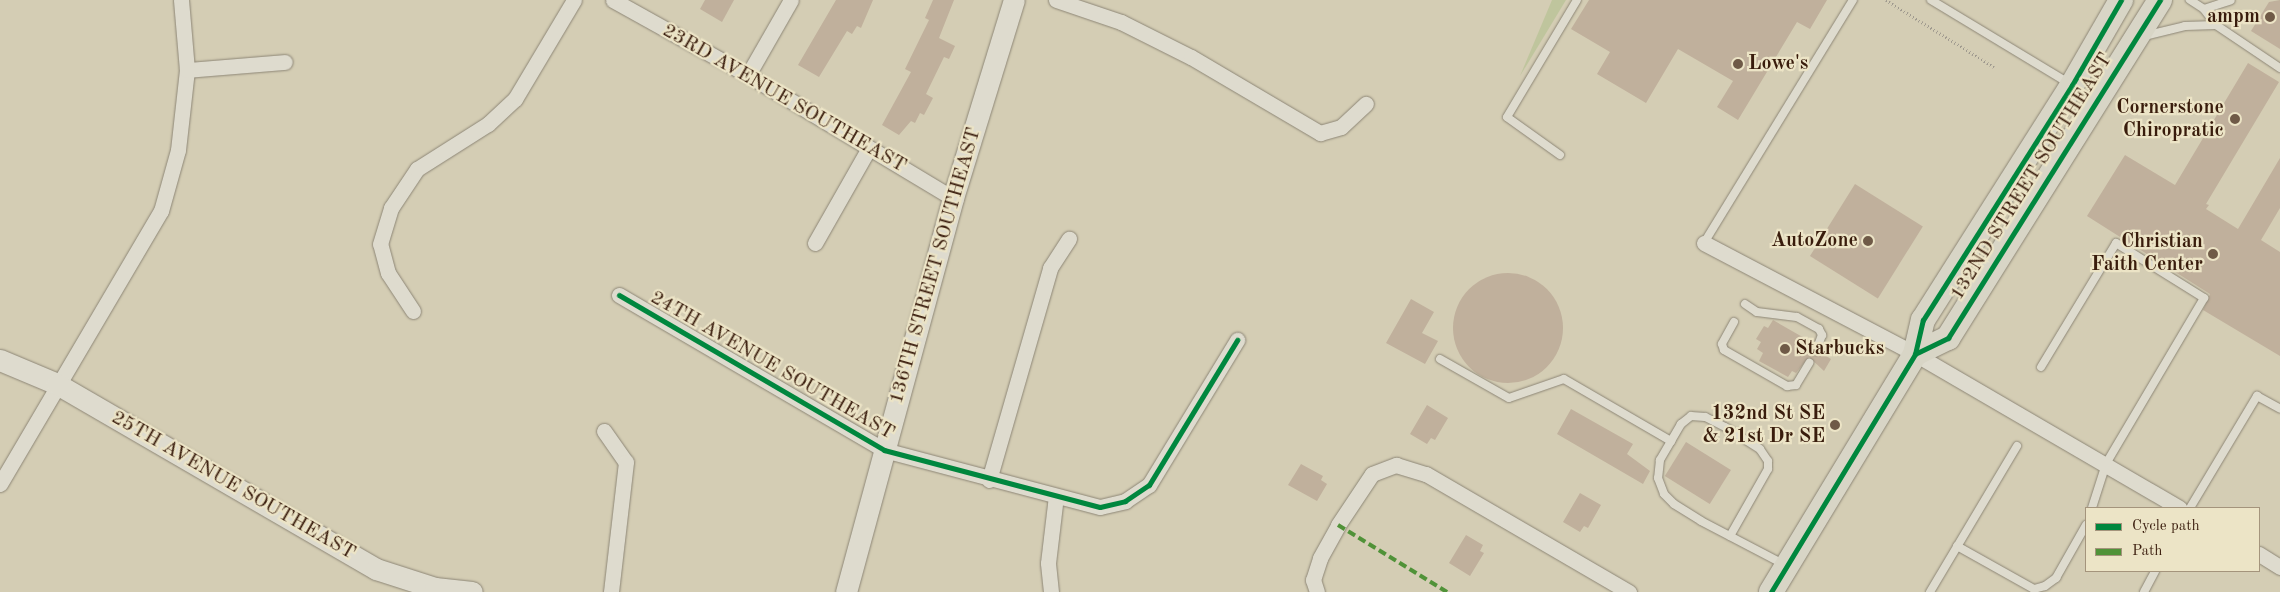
<!DOCTYPE html>
<html>
<head>
<meta charset="utf-8">
<style>
  body { margin:0 }
  #map { position:relative; width:2280px; height:592px; overflow:hidden; background:#d4cdb4; font-family:"Old Standard TT",serif }
  div>[style] { position:absolute }
  .green>* { inset:0; background:#bfc59d }
  .building>* { inset:0; background:#c0b09c; transform-origin:0 0 }
  .round { border-radius:50% }
  .path>* { height:3px; margin-top:-1.5px; transform-origin:0; background:repeating-linear-gradient(90deg,#a09a8f 0 1px,transparent 0 3.5px) }
  .roads { filter:drop-shadow(0 0 1px #8d8676) drop-shadow(0 0 1px #8d8676) }
  .lane>* { height:8px; margin:-4px; padding:0 4px; transform-origin:4px; border-radius:4px; background:#dedbce }
  .street>* { height:15px; margin:-7.5px; padding:0 7.5px; transform-origin:7.5px; border-radius:7.5px; background:#dedbce }
  .secondary>* { height:21px; margin:-10.5px; padding:0 10.5px; transform-origin:10.5px; border-radius:10.5px; background:#dedbce }
  .primary>* { height:24px; margin:-12px; padding:0 12px; transform-origin:12px; border-radius:12px; background:#d8d5c6 }
  .quiet>* { height:4px; margin-top:-2px; transform-origin:0; background:repeating-linear-gradient(90deg,#509238 0 8px,transparent 0 12px) }
  .cycleway>* { height:5px; margin:-2.5px; padding:0 2.5px; transform-origin:2.5px; border-radius:2.5px; background:#00873e }
  .dots>* { width:14px; height:14px; translate:-50% -50%; box-sizing:border-box; border:2px solid #ece4c6; border-radius:50% }
  span { translate:-50% -50%; white-space:nowrap; text-align:center; line-height:1.15; -webkit-text-stroke:4.5px #ece4c6; paint-order:stroke }
  .poi-label { font-size:20px; color:#391c0c; font-weight:700 }
  .right { translate:-100% -50%; text-align:right }
  .left { translate:0 -50%; text-align:left }
  .street-label { font-size:20px; color:#391c0c }
  .legend { position:absolute; left:2085px; top:507px; width:175px; height:65px; box-sizing:border-box; background:#ece4c6; border:1px solid #a4947c; margin:0; padding:6px 9px; list-style:none; font-size:15px; color:#391c0c }
  .legend li { display:flex; align-items:center; gap:10px; height:25px }
  .legend b { width:25px; border:1px solid #a4947c }
</style>
</head>
<body>
<div id="map">
  <div class="green">
    <i style="clip-path:polygon(1552px 0,1566px 0,1520px 76px)"></i>
  </div>
  <div class="building">
    <i style="clip-path:polygon(705px 0,734px 0,722px 22px,700px 9px)"></i>
    <i style="clip-path:polygon(836px 0,873px 0,861px 28px,857px 26px,852px 34px,847px 31px,819px 77px,798px 65px)"></i>
    <i style="clip-path:polygon(933px 0,954px 0,939px 38px,955px 46px,949px 59px,944px 57px,926px 94px,933px 98px,924px 115px,920px 113px,915px 123px,911px 121px,899px 135px,882px 125px,911px 72px,905px 69px,929px 20px,925px 18px)"></i>
    <i style="clip-path:polygon(1589px 0,1827px 0,1810px 29px,1797px 22px,1738px 120px,1717px 107px,1733px 81px,1678px 49px,1646px 103px,1597px 74px,1610px 52px,1571px 29px)"></i>
    <i style="clip-path:polygon(2280px 0,2280px 49px,2251px 31px,2269px 2px)"></i>
    <i style="clip-path:polygon(2248px 63px,2279px 82px,2206px 204px,2209px 205px,2206px 209px,2238px 229px,2280px 158px,2280px 208px,2261px 240px,2280px 252px,2280px 356px,2203px 310px,2210px 294px,2087px 216px,2125px 155px,2175px 185px)"></i>
    <i style="left:1855px;top:184px;width:80px;height:85px;rotate:32deg"></i>
    <i class="round" style="left:1453px;top:273px;width:110px;height:110px"></i>
    <i style="clip-path:polygon(1411px 299px,1434px 312px,1422px 333px,1438px 341px,1425px 364px,1386px 343px)"></i>
    <i style="clip-path:polygon(1773px 320px,1813px 343px,1810px 351px,1814px 356px,1821px 353px,1831px 359px,1824px 371px,1809px 357px,1796px 373px,1792px 371px,1788px 377px,1759px 361px,1763px 353px,1757px 349px,1761px 342px,1756px 339px,1764px 326px,1768px 328px)"></i>
    <i style="clip-path:polygon(1427px 405px,1448px 418px,1435px 440px,1431px 438px,1427px 444px,1410px 434px)"></i>
    <i style="clip-path:polygon(1571px 409px,1633px 444px,1627px 454px,1650px 471px,1643px 484px,1557px 434px)"></i>
    <i style="left:1686px;top:442px;width:53px;height:40px;rotate:32deg"></i>
    <i style="clip-path:polygon(1301px 464px,1323px 476px,1321px 480px,1327px 484px,1317px 501px,1288px 485px)"></i>
    <i style="clip-path:polygon(1580px 493px,1601px 505px,1588px 528px,1584px 526px,1580px 532px,1563px 522px)"></i>
    <i style="clip-path:polygon(1466px 535px,1483px 545px,1480px 551px,1484px 553px,1470px 576px,1449px 563px)"></i>
  </div>
  <div class="path">
    <i style="left:1886px;top:0;width:127px;rotate:31.8deg"></i>
  </div>
  <div class="roads">
    <div class="lane">
      <i style="left:1931px;top:0;width:162px;rotate:31.1deg"></i>
      <i style="left:2204px;top:9px;width:28px;rotate:-18deg"></i>
      <i style="left:2216px;top:25px;width:77px;rotate:33.9deg"></i>
      <i style="left:2144px;top:36px;width:42px;rotate:-13.7deg"></i>
      <i style="left:2185px;top:26px;width:31px;rotate:-2deg"></i>
      <i style="left:2216px;top:25px;width:20px;rotate:-127deg"></i>
      <i style="left:2204px;top:9px;width:17px;rotate:-147deg"></i>
      <i style="left:1560px;top:155px;width:65px;rotate:-144.4deg"></i>
      <i style="left:1507px;top:117px;width:136px;rotate:-59.1deg"></i>
      <i style="left:1704px;top:243px;width:285px;rotate:-58.5deg"></i>
      <i style="left:1745px;top:304px;width:14px;rotate:34deg"></i>
      <i style="left:1757px;top:312px;width:40px;rotate:7.1deg"></i>
      <i style="left:1797px;top:317px;width:25px;rotate:29deg"></i>
      <i style="left:1819px;top:329px;width:7px;rotate:63deg"></i>
      <i style="left:1822px;top:335px;width:17px;rotate:111deg"></i>
      <i style="left:1734px;top:322px;width:25px;rotate:119deg"></i>
      <i style="left:1722px;top:344px;width:6px;rotate:72deg"></i>
      <i style="left:1724px;top:350px;width:73px;rotate:29.7deg"></i>
      <i style="left:1787px;top:386px;width:9px;rotate:-6deg"></i>
      <i style="left:1796px;top:385px;width:26px;rotate:-59deg"></i>
      <i style="left:1440px;top:359px;width:79px;rotate:29.5deg"></i>
      <i style="left:1509px;top:398px;width:58px;rotate:-19.1deg"></i>
      <i style="left:1564px;top:379px;width:124px;rotate:30.1deg"></i>
      <i style="left:2041px;top:367px;width:145px;rotate:-58.8deg"></i>
      <i style="left:2116px;top:243px;width:104px;rotate:32deg"></i>
      <i style="left:2204px;top:298px;width:193px;rotate:120.6deg"></i>
      <i style="left:2106px;top:464px;width:46px;rotate:107.7deg"></i>
      <i style="left:2190px;top:508px;width:131px;rotate:-59.1deg"></i>
      <i style="left:2257px;top:396px;width:26px;rotate:29deg"></i>
      <i style="left:1730px;top:536px;width:77px;rotate:-60.4deg"></i>
      <i style="left:1768px;top:469px;width:8px;rotate:-90deg"></i>
      <i style="left:1768px;top:461px;width:14px;rotate:-124deg"></i>
      <i style="left:1760px;top:449px;width:41px;rotate:-147.8deg"></i>
      <i style="left:1725px;top:427px;width:22px;rotate:-153deg"></i>
      <i style="left:1705px;top:417px;width:14px;rotate:-176deg"></i>
      <i style="left:1691px;top:416px;width:13px;rotate:141deg"></i>
      <i style="left:1681px;top:424px;width:42px;rotate:120.3deg"></i>
      <i style="left:1660px;top:460px;width:18px;rotate:96deg"></i>
      <i style="left:1658px;top:478px;width:17px;rotate:69deg"></i>
      <i style="left:1664px;top:494px;width:14px;rotate:45deg"></i>
      <i style="left:1674px;top:504px;width:32px;rotate:32deg"></i>
      <i style="left:1701px;top:521px;width:95px;rotate:27.6deg"></i>
      <i style="left:1957px;top:546px;width:88px;rotate:29.2deg"></i>
      <i style="left:2034px;top:589px;width:11px;rotate:-15deg"></i>
      <i style="left:2045px;top:586px;width:14px;rotate:-36deg"></i>
      <i style="left:2056px;top:578px;width:61px;rotate:-60.5deg"></i>
      <i style="left:1930px;top:592px;width:170px;rotate:-59.2deg"></i>
      <i style="left:2144px;top:592px;width:24px;rotate:-62deg"></i>
    </div>
    <div class="street">
      <i style="left:613px;top:0;width:154px;rotate:29.1deg"></i>
      <i style="left:748px;top:75px;width:239px;rotate:31deg"></i>
      <i style="left:1056px;top:0;width:69px;rotate:18.7deg"></i>
      <i style="left:1121px;top:22px;width:78px;rotate:26.6deg"></i>
      <i style="left:1191px;top:57px;width:150px;rotate:30.5deg"></i>
      <i style="left:1320px;top:133px;width:22px;rotate:-16deg"></i>
      <i style="left:1341px;top:127px;width:34px;rotate:-43deg"></i>
      <i style="left:187px;top:70px;width:98px;rotate:-4.7deg"></i>
      <i style="left:748px;top:75px;width:86px;rotate:-60.2deg"></i>
      <i style="left:815px;top:243px;width:109px;rotate:-60.4deg"></i>
      <i style="left:1704px;top:243px;width:238px;rotate:27.7deg"></i>
      <i style="left:1915px;top:354px;width:306px;rotate:30.2deg"></i>
      <i style="left:619px;top:295px;width:307px;rotate:30.3deg"></i>
      <i style="left:884px;top:450px;width:223px;rotate:14.8deg"></i>
      <i style="left:1100px;top:507px;width:26px;rotate:-13deg"></i>
      <i style="left:1125px;top:501px;width:29px;rotate:-34deg"></i>
      <i style="left:1149px;top:485px;width:170px;rotate:-58.7deg"></i>
      <i style="left:413px;top:311px;width:45px;rotate:-123.3deg"></i>
      <i style="left:388px;top:273px;width:30px;rotate:-105deg"></i>
      <i style="left:380px;top:244px;width:38px;rotate:-73deg"></i>
      <i style="left:391px;top:208px;width:47px;rotate:-56.3deg"></i>
      <i style="left:417px;top:169px;width:84px;rotate:-32.4deg"></i>
      <i style="left:488px;top:124px;width:37px;rotate:-43deg"></i>
      <i style="left:515px;top:99px;width:115px;rotate:-59.2deg"></i>
      <i style="left:604px;top:431px;width:38px;rotate:55deg"></i>
      <i style="left:626px;top:462px;width:131px;rotate:96.6deg"></i>
      <i style="left:989px;top:480px;width:221px;rotate:-73.9deg"></i>
      <i style="left:1050px;top:268px;width:35px;rotate:-57deg"></i>
      <i style="left:0;top:484px;width:317px;rotate:-59.5deg"></i>
      <i style="left:161px;top:211px;width:63px;rotate:-74.4deg"></i>
      <i style="left:178px;top:150px;width:81px;rotate:-83.6deg"></i>
      <i style="left:187px;top:70px;width:70px;rotate:-94.9deg"></i>
      <i style="left:2259px;top:554px;width:25px;rotate:32deg"></i>
      <i style="left:1051px;top:592px;width:29px;rotate:-96deg"></i>
      <i style="left:1048px;top:563px;width:67px;rotate:-83.2deg"></i>
      <i style="left:1317px;top:592px;width:13px;rotate:-108deg"></i>
      <i style="left:1313px;top:580px;width:23px;rotate:-72deg"></i>
      <i style="left:1320px;top:558px;width:38px;rotate:-61deg"></i>
      <i style="left:1338px;top:525px;width:61px;rotate:-56.3deg"></i>
      <i style="left:1372px;top:474px;width:26px;rotate:-21deg"></i>
      <i style="left:1396px;top:465px;width:31px;rotate:17deg"></i>
      <i style="left:1426px;top:474px;width:235px;rotate:30.2deg"></i>
    </div>
    <div class="secondary">
      <i style="left:0;top:360px;width:62px;rotate:22.8deg"></i>
      <i style="left:57px;top:384px;width:369px;rotate:30.1deg"></i>
      <i style="left:376px;top:569px;width:62px;rotate:17.9deg"></i>
      <i style="left:435px;top:588px;width:37px;rotate:6deg"></i>
      <i style="left:846px;top:592px;width:408px;rotate:-74.8deg"></i>
      <i style="left:953px;top:198px;width:207px;rotate:-72.9deg"></i>
    </div>
    <div class="primary">
      <i style="left:1915px;top:354px;width:37px;rotate:-26deg"></i>
      <i style="left:1948px;top:338px;width:399px;rotate:-57.9deg"></i>
      <i style="left:1771px;top:592px;width:278px;rotate:-58.8deg"></i>
      <i style="left:1915px;top:354px;width:35px;rotate:-77deg"></i>
      <i style="left:1923px;top:320px;width:278px;rotate:-57.6deg"></i>
      <i style="left:2072px;top:85px;width:98px;rotate:-60deg"></i>
    </div>
  </div>
  <div class="quiet">
    <i style="left:1338px;top:525px;width:128px;rotate:31.6deg"></i>
  </div>
  <div class="cycleway">
    <i style="left:619px;top:295px;width:307px;rotate:30.3deg"></i>
    <i style="left:884px;top:450px;width:223px;rotate:14.8deg"></i>
    <i style="left:1100px;top:507px;width:26px;rotate:-13deg"></i>
    <i style="left:1125px;top:501px;width:29px;rotate:-34deg"></i>
    <i style="left:1149px;top:485px;width:170px;rotate:-58.7deg"></i>
    <i style="left:1915px;top:354px;width:37px;rotate:-26deg"></i>
    <i style="left:1948px;top:338px;width:399px;rotate:-57.9deg"></i>
    <i style="left:1771px;top:592px;width:278px;rotate:-58.8deg"></i>
    <i style="left:1915px;top:354px;width:35px;rotate:-77deg"></i>
    <i style="left:1923px;top:320px;width:278px;rotate:-57.6deg"></i>
    <i style="left:2072px;top:85px;width:98px;rotate:-60deg"></i>
  </div>
  <div class="dots">
    <i style="left:2270px;top:17px;background:#6f5a47"></i>
    <i style="left:1738px;top:64px;background:#6f5a47"></i>
    <i style="left:2235px;top:119px;background:#6f5a47"></i>
    <i style="left:1868px;top:241px;background:#6f5a47"></i>
    <i style="left:2213px;top:254px;background:#6f5a47"></i>
    <i style="left:1785px;top:349px;background:#6f5a47"></i>
    <i style="left:1835px;top:425px;background:#6f5a47"></i>
  </div>
  <div class="poi-label">
    <span class="right" style="left:2260px;top:17px">ampm</span>
    <span class="left" style="left:1748px;top:64px">Lowe's</span>
    <span class="right" style="left:2224px;top:120px">Cornerstone<br>Chiropratic</span>
    <span class="right" style="left:1858px;top:241px">AutoZone</span>
    <span class="right" style="left:2203px;top:254px">Christian<br>Faith Center</span>
    <span class="left" style="left:1795px;top:349px">Starbucks</span>
    <span class="right" style="left:1825px;top:426px">132nd St SE<br>&amp; 21st Dr SE</span>
  </div>
  <div class="street-label">
    <span style="left:784px;top:99px;rotate:30deg">23RD AVENUE SOUTHEAST</span>
    <span style="left:2032px;top:177px;rotate:-58deg">132ND STREET SOUTHEAST</span>
    <span style="left:936px;top:266px;rotate:-74deg">136TH STREET SOUTHEAST</span>
    <span style="left:772px;top:366px;rotate:30deg">24TH AVENUE SOUTHEAST</span>
    <span style="left:233px;top:486px;rotate:30deg">25TH AVENUE SOUTHEAST</span>
  </div>
  <ul class="legend">
  <li><b style="height:6px;background:#00873e"></b>Cycle path</li>
  <li><b style="height:6px;background:#509238"></b>Path</li>
  </ul>
</div>
</body>
</html>
